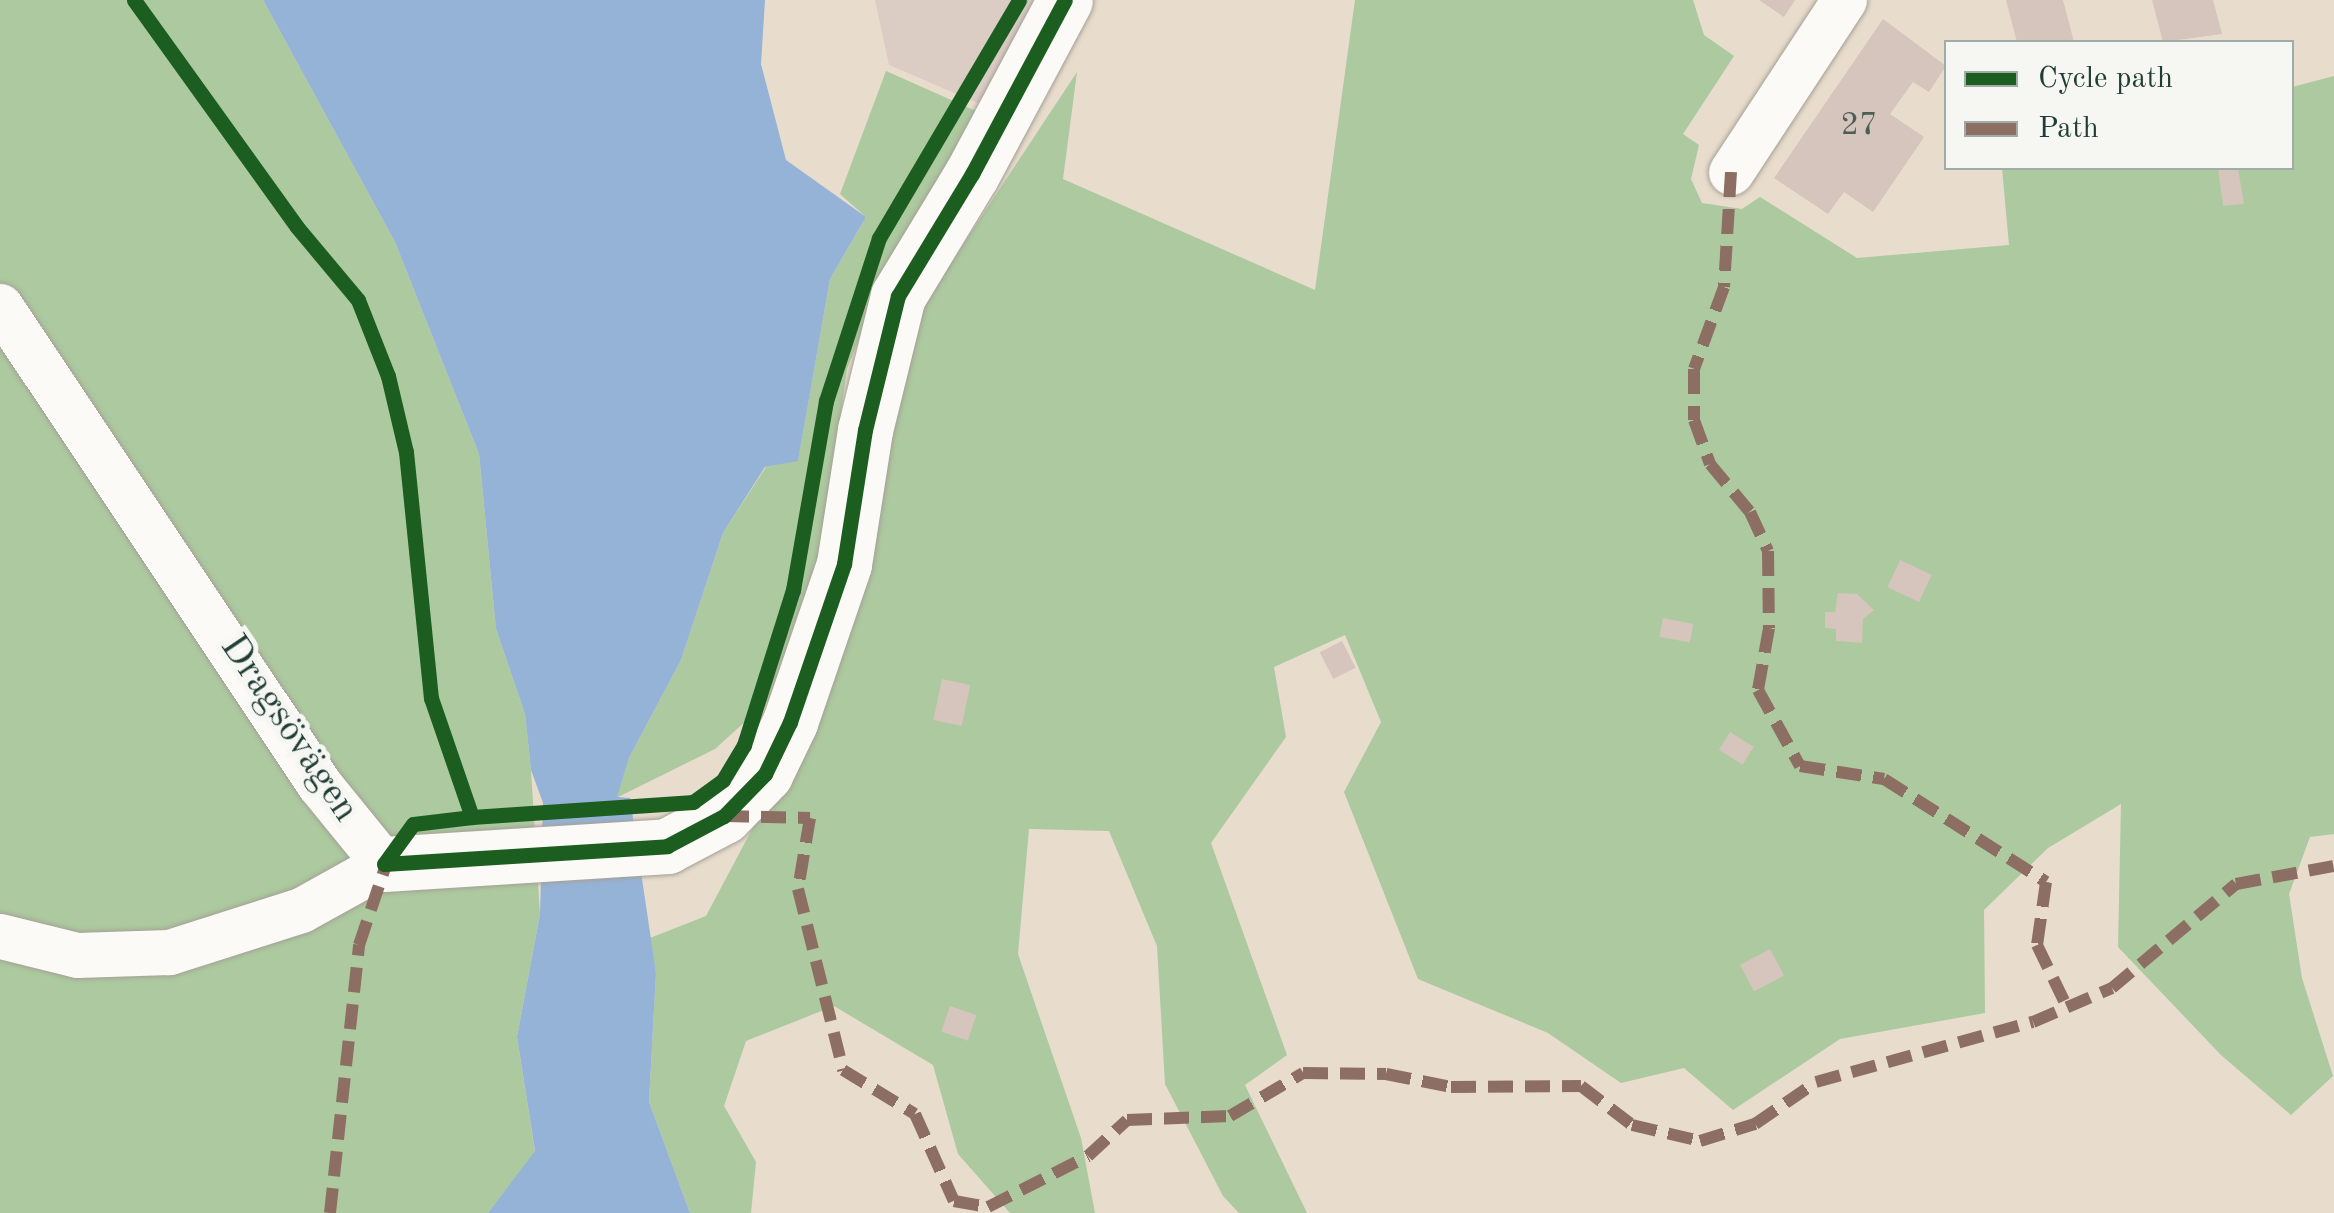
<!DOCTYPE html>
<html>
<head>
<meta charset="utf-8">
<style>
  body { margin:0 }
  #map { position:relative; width:2334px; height:1213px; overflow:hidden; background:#e8dccc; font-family:"Old Standard TT",serif }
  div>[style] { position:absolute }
  .industrial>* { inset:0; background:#dbccc4 }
  .forest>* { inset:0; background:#acc99f }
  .water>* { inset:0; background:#95b3d7 }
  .building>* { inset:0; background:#d5c5bc; transform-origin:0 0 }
  .roads { filter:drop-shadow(0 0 2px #a4a196) drop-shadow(0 0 2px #a4a196) }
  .minor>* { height:45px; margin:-22.5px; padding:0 22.5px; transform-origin:22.5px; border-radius:22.5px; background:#fcfaf7 }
  .tertiary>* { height:55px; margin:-27.5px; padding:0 27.5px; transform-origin:27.5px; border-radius:27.5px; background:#fcfaf7 }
  .quiet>* { height:12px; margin-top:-6px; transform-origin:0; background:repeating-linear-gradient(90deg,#8d6e63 0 25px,transparent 0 37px) }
  .cycleway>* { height:15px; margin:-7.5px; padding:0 7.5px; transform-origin:7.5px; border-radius:7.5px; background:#1b5e20 }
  span { translate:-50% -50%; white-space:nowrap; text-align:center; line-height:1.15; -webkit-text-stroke:10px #f6f6f2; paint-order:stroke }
  .number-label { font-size:32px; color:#4c5f56 }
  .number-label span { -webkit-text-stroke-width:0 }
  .street-label { font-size:38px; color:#1f3d34 }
  .legend { position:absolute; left:1944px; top:40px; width:350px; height:130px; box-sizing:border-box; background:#f6f6f2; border:2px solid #a0aca6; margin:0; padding:12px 18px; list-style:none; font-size:30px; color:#1f3d34 }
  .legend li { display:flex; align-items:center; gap:20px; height:50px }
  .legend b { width:50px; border:2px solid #a0aca6 }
</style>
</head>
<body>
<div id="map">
  <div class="industrial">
    <i style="clip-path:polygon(875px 0,1038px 0,985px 106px,889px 65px)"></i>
  </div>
  <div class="forest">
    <i style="clip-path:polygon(0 0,263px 0,395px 242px,479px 454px,496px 629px,525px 714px,531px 770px,540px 914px,517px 1037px,535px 1152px,488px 1213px,0 1213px)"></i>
    <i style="clip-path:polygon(1355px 0,1693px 0,1704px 35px,1734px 56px,1683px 134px,1699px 145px,1691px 179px,1702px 203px,1742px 209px,1760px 197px,1857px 258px,2009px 245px,2002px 168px,2292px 168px,2292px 87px,2334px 76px,2334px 834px,2310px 837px,2289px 894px,2302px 978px,2333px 1076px,2291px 1115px,2221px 1055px,2118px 947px,2121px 804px,2048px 848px,1984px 910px,1985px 1013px,1840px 1039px,1733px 1110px,1684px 1068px,1621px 1083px,1548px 1033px,1418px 979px,1344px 792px,1381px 722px,1345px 635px,1274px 667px,1286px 737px,1211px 843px,1287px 1055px,1245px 1085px,1307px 1213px,1239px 1213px,1223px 1196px,1165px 1084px,1157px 946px,1109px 831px,1029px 829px,1018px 954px,1081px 1138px,1095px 1213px,1010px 1213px,958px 1154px,933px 1065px,834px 1006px,746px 1041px,724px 1106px,756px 1162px,751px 1213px,690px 1213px,649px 1102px,656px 973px,650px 938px,706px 916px,767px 801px,888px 384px,929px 296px,1077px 72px,1063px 179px,1315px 290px)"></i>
    <i style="clip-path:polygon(886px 71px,976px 111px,887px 269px,847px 369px,823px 539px,780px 690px,715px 749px,616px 798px,629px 758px,681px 660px,723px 533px,766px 467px,798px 460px,830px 279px,866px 217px,840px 194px)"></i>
  </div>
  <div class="water">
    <i style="clip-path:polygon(263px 0,765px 0,761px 64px,786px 160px,866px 217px,830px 279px,798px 461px,765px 467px,723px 533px,681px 660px,629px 758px,617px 797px,630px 798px,656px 973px,649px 1102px,690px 1213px,488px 1213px,535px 1151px,517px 1037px,540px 914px,543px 803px,531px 770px,525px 714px,496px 629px,479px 454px,395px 242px)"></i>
  </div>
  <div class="building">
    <i style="clip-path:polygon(1759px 0,1795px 0,1784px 17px)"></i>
    <i style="clip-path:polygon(2006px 0,2063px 0,2074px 42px,2017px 42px)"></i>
    <i style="clip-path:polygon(2152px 0,2213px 0,2222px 34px,2163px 42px)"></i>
    <i style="clip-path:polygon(1883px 19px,1946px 66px,1929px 92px,1913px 82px,1890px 114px,1924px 137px,1873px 212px,1844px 192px,1828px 214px,1774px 178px)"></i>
    <i style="clip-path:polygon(2218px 168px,2238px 168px,2244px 204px,2223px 206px)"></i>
    <i style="left:1900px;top:560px;width:35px;height:30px;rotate:25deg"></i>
    <i style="clip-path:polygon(1838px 593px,1857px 594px,1874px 610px,1863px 619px,1862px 643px,1836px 641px,1836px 629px,1825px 628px,1825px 612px,1835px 612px)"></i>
    <i style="left:1663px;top:618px;width:31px;height:19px;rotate:11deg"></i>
    <i style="left:1342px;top:641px;width:30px;height:25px;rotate:63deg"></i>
    <i style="left:942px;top:679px;width:29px;height:42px;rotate:12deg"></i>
    <i style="left:1730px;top:732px;width:28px;height:21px;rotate:32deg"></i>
    <i style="left:1770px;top:949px;width:30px;height:34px;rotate:62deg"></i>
    <i style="left:950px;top:1006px;width:28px;height:27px;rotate:19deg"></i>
  </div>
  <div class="roads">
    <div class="minor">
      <i style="left:1731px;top:172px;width:206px;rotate:-56.7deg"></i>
      <i style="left:0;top:306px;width:575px;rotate:56.28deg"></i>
      <i style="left:319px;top:784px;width:103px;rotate:50.9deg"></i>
      <i style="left:384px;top:864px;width:95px;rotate:151deg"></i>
      <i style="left:301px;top:910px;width:139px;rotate:162.3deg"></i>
      <i style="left:169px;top:952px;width:92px;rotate:178.1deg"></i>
      <i style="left:77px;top:955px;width:79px;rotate:-166.1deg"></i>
    </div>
    <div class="tertiary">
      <i style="left:384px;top:864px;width:284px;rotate:-3.6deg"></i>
      <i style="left:667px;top:846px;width:64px;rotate:-27.8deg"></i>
      <i style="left:724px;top:816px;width:59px;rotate:-45.7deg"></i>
      <i style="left:765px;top:774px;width:58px;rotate:-64.3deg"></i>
      <i style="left:790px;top:722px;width:167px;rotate:-71.1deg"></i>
      <i style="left:844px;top:564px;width:136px;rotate:-81.1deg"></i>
      <i style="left:865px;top:430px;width:138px;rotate:-76.2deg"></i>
      <i style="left:898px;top:296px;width:143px;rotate:-58.8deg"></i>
      <i style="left:972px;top:174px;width:197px;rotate:-61.9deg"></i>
    </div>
  </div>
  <div class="quiet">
    <i style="left:1731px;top:172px;width:115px;rotate:93.5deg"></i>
    <i style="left:1724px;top:287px;width:87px;rotate:110.1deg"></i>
    <i style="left:1694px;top:369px;width:51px;rotate:90deg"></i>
    <i style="left:1694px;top:420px;width:47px;rotate:70deg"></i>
    <i style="left:1710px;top:464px;width:62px;rotate:50.2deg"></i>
    <i style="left:1750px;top:512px;width:43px;rotate:65.2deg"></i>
    <i style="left:1768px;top:551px;width:77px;rotate:89.3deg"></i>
    <i style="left:1769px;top:628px;width:63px;rotate:100.1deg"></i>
    <i style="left:1758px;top:690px;width:87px;rotate:61.1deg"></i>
    <i style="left:1800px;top:766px;width:85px;rotate:8.8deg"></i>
    <i style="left:1884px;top:779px;width:192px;rotate:32.4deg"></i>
    <i style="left:2046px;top:882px;width:64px;rotate:98.1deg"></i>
    <i style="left:2037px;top:945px;width:69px;rotate:64.2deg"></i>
    <i style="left:724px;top:816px;width:86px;rotate:1.3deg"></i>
    <i style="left:810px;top:818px;width:72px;rotate:99.6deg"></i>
    <i style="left:798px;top:889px;width:187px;rotate:76deg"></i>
    <i style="left:843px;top:1070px;width:84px;rotate:31.4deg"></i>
    <i style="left:915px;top:1114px;width:95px;rotate:65.9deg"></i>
    <i style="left:954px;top:1201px;width:35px;rotate:10deg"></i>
    <i style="left:988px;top:1207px;width:112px;rotate:-27deg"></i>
    <i style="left:1088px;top:1156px;width:53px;rotate:-42.7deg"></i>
    <i style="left:1127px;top:1120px;width:103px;rotate:-2.2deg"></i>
    <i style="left:1230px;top:1116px;width:85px;rotate:-30.5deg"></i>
    <i style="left:1303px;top:1073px;width:83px;rotate:0.7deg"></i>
    <i style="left:1386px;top:1074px;width:66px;rotate:11.3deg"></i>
    <i style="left:1451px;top:1087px;width:130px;rotate:-0.4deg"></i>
    <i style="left:1581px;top:1086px;width:64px;rotate:37.4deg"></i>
    <i style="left:1632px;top:1125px;width:70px;rotate:13.2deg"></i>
    <i style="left:1700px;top:1141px;width:58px;rotate:-17.2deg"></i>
    <i style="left:1755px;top:1124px;width:74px;rotate:-34.5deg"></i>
    <i style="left:1816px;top:1082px;width:225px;rotate:-15.5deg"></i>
    <i style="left:2033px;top:1022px;width:86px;rotate:-23.3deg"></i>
    <i style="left:2112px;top:988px;width:162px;rotate:-40deg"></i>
    <i style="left:2236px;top:884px;width:100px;rotate:-10.4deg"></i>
    <i style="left:330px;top:1213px;width:270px;rotate:-83.8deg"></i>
    <i style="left:359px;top:945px;width:91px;rotate:-71.4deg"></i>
  </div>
  <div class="cycleway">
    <i style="left:134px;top:0;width:279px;rotate:54.3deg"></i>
    <i style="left:297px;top:227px;width:95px;rotate:50.1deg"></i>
    <i style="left:358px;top:300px;width:82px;rotate:68.5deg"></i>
    <i style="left:388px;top:376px;width:78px;rotate:76.7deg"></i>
    <i style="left:406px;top:452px;width:247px;rotate:84.2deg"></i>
    <i style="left:431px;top:698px;width:126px;rotate:71deg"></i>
    <i style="left:472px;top:817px;width:59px;rotate:173.2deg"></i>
    <i style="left:413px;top:824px;width:49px;rotate:125.9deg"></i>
    <i style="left:472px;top:817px;width:222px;rotate:-3.9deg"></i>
    <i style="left:693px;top:802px;width:37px;rotate:-36deg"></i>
    <i style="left:723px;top:780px;width:41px;rotate:-59deg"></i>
    <i style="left:744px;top:745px;width:163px;rotate:-72.5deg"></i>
    <i style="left:793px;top:590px;width:192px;rotate:-80.1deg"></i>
    <i style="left:826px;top:401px;width:171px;rotate:-72deg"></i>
    <i style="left:879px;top:238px;width:276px;rotate:-59.5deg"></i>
    <i style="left:384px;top:864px;width:284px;rotate:-3.6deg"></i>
    <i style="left:667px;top:846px;width:64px;rotate:-27.8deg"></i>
    <i style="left:724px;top:816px;width:59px;rotate:-45.7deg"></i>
    <i style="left:765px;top:774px;width:58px;rotate:-64.3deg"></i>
    <i style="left:790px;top:722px;width:167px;rotate:-71.1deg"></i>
    <i style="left:844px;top:564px;width:136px;rotate:-81.1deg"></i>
    <i style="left:865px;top:430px;width:138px;rotate:-76.2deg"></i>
    <i style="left:898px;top:296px;width:143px;rotate:-58.8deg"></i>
    <i style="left:972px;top:174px;width:197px;rotate:-61.9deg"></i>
  </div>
  <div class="number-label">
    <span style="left:1859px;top:126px">27</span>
  </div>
  <div class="street-label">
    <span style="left:288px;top:729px;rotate:56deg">Dragsövägen</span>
  </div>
  <ul class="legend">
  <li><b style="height:12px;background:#1b5e20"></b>Cycle path</li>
  <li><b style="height:12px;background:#8d6e63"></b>Path</li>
  </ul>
</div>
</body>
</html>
